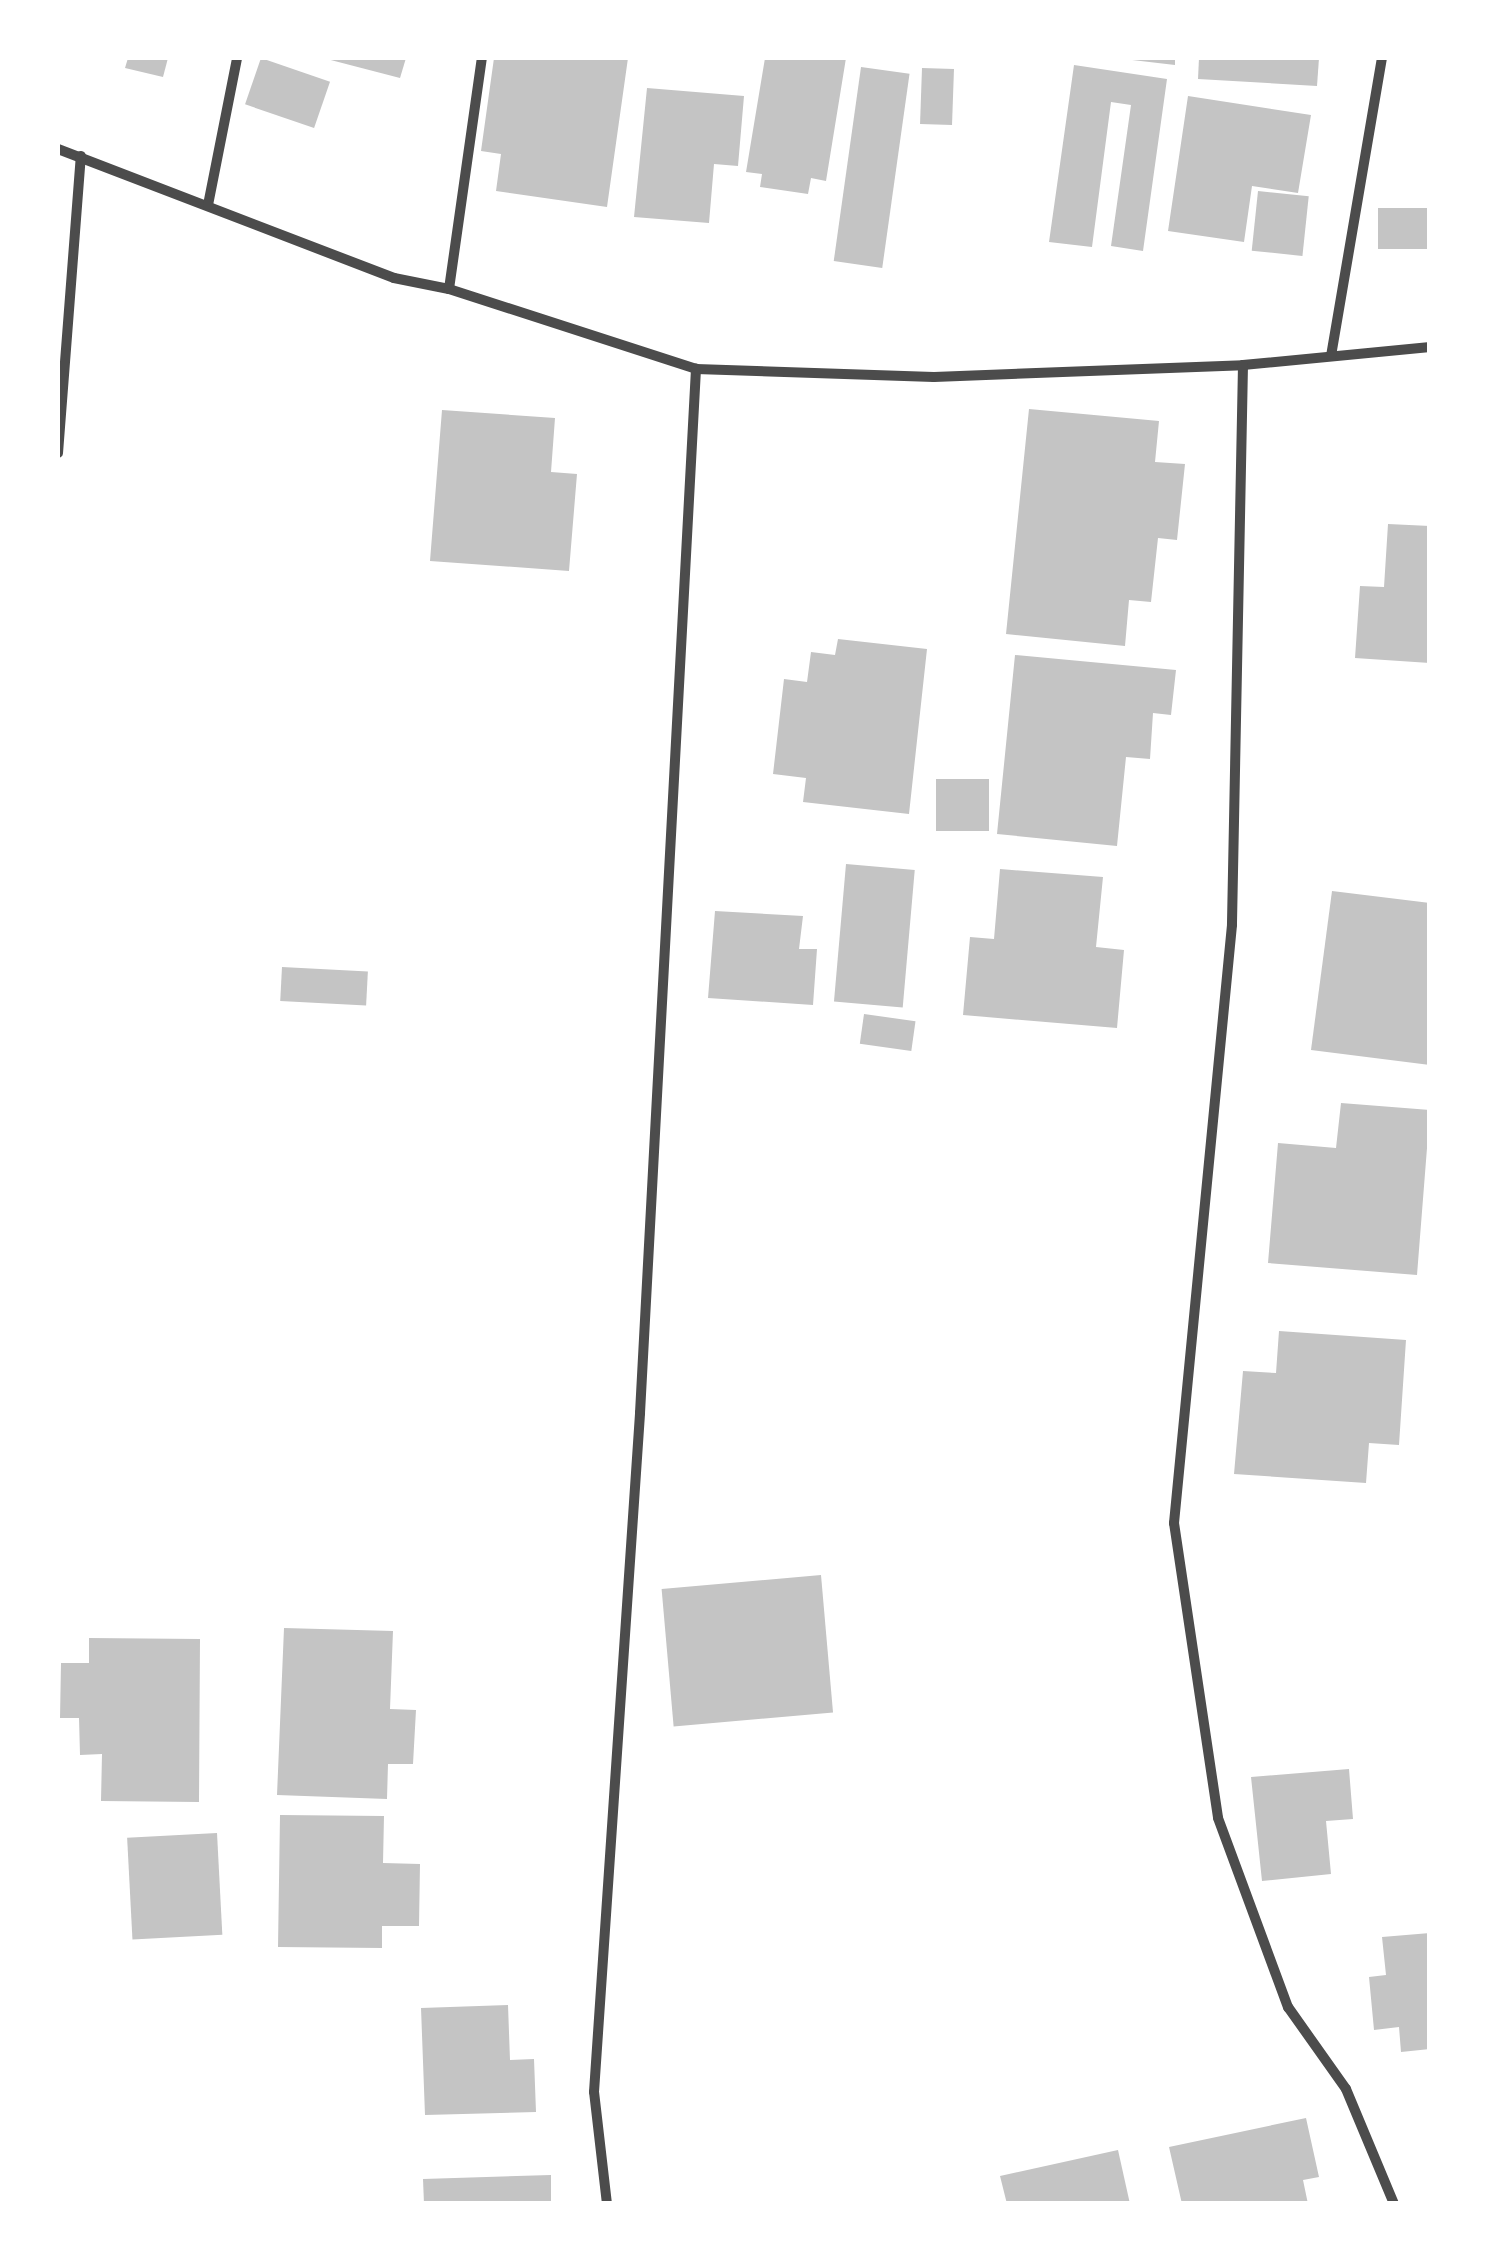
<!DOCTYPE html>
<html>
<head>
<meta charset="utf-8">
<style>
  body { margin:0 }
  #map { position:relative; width:1487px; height:2261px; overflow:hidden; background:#fff; font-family:Rubik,sans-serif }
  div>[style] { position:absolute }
  .building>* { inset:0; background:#c4c4c4; transform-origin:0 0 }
  .minor>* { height:10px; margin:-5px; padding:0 5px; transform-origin:5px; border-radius:5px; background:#4c4c4c }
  span { translate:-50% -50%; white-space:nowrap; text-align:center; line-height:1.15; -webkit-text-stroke:8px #fff; paint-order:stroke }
  .frame { position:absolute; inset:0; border:60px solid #fff; pointer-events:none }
</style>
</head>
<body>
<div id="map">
  <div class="building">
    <i style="clip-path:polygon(128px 58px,168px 58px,163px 77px,125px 68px)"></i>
    <i style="left:261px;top:58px;width:73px;height:49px;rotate:19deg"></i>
    <i style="clip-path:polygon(323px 58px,406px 58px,400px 78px)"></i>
    <i style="clip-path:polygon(494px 58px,628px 58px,607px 207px,496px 191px,501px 154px,481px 151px)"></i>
    <i style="clip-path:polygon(765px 58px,846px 58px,826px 181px,811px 178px,808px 194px,760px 187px,762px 174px,746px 172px)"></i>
    <i style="clip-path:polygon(1115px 58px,1175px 58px,1175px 65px)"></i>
    <i style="clip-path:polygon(1199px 58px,1319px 58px,1317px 86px,1198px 79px)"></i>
    <i style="clip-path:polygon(1074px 65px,1167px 79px,1143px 251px,1111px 246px,1131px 105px,1111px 102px,1092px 247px,1049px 242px)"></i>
    <i style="left:861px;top:67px;width:49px;height:196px;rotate:8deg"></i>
    <i style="left:922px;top:68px;width:32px;height:56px;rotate:2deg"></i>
    <i style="clip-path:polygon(647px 88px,744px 96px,738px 166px,714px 164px,709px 223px,634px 217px)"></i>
    <i style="clip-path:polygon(1188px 96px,1311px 115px,1298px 193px,1252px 186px,1244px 242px,1168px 231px)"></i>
    <i style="left:1258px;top:191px;width:51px;height:60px;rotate:6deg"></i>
    <i style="left:1430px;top:208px;width:41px;height:52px;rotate:90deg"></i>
    <i style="clip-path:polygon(1029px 409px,1159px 421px,1155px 462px,1185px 464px,1177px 540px,1158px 538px,1151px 602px,1129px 600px,1125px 646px,1006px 634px)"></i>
    <i style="clip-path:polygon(442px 410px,555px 418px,551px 472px,577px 474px,569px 571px,430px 561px)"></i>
    <i style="clip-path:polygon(1388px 524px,1430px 526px,1430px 663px,1355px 658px,1360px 586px,1384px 587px)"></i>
    <i style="clip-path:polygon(838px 639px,927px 649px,909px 814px,803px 802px,806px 778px,773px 774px,784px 679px,807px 682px,811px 652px,835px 655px)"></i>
    <i style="clip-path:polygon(1015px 655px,1176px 670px,1171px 715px,1153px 713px,1150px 759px,1126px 757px,1117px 846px,997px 834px)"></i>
    <i style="left:989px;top:779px;width:52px;height:53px;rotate:90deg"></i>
    <i style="left:846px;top:864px;width:69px;height:138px;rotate:5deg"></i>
    <i style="clip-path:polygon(1000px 869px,1103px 877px,1096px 947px,1124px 950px,1117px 1028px,963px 1015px,970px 937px,994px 939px)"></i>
    <i style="clip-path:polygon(1332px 891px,1430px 903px,1430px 1065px,1311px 1050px)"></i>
    <i style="clip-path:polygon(715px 911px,803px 916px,799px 949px,817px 949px,813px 1005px,708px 998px)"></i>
    <i style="left:282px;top:967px;width:86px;height:34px;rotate:3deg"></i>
    <i style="left:864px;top:1014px;width:52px;height:30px;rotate:8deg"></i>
    <i style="clip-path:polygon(1341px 1103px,1430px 1110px,1417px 1275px,1268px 1263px,1278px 1143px,1336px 1148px)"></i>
    <i style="clip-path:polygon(1279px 1331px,1406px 1340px,1399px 1445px,1369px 1443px,1366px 1483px,1234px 1474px,1243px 1371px,1276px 1373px)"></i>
    <i style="left:821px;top:1575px;width:138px;height:160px;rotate:85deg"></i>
    <i style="clip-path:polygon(284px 1628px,393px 1631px,390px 1709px,416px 1710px,413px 1764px,388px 1764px,387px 1799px,277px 1795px)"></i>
    <i style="clip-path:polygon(89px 1638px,200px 1639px,199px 1802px,101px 1801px,102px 1754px,80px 1755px,79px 1718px,60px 1718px,61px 1663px,89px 1663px)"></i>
    <i style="clip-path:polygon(1349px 1769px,1353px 1819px,1326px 1821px,1331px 1874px,1262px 1881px,1251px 1777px)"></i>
    <i style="clip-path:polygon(280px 1815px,384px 1816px,383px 1863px,420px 1864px,419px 1926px,382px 1926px,382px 1948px,278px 1947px)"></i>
    <i style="left:217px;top:1833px;width:102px;height:90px;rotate:87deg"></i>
    <i style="clip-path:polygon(1430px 1933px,1430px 2049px,1401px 2052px,1399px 2027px,1374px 2030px,1369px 1977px,1386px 1975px,1382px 1937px)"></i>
    <i style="clip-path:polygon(508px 2005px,510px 2060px,534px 2059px,536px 2112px,425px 2115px,421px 2008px)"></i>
    <i style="clip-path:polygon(1306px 2118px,1319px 2177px,1303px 2180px,1308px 2204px,1182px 2204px,1169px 2147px)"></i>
    <i style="clip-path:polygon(1118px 2150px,1130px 2204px,1007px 2204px,1000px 2176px)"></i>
    <i style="clip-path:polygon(551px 2175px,551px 2204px,424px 2204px,423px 2179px)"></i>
  </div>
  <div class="minor">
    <i style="left:58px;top:149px;width:360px;rotate:21deg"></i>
    <i style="left:394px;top:278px;width:56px;rotate:11.3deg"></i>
    <i style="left:449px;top:289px;width:260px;rotate:17.9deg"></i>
    <i style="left:696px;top:369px;width:238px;rotate:1.9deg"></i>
    <i style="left:934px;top:377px;width:309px;rotate:-2.2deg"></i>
    <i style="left:1243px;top:365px;width:188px;rotate:-5.5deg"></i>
    <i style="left:208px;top:205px;width:150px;rotate:-78.8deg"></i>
    <i style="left:449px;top:289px;width:233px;rotate:-81.9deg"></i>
    <i style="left:1331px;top:356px;width:302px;rotate:-80.3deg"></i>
    <i style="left:1243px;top:365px;width:560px;rotate:91.13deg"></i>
    <i style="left:1232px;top:925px;width:601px;rotate:95.54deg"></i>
    <i style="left:1174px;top:1523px;width:298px;rotate:81.5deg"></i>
    <i style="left:1218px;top:1818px;width:202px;rotate:69.7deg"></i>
    <i style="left:1288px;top:2007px;width:100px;rotate:54.7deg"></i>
    <i style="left:1346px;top:2089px;width:125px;rotate:67.3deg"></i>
    <i style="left:58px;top:453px;width:298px;rotate:-85.6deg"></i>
    <i style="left:607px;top:2204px;width:113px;rotate:-96.6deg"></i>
    <i style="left:594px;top:2092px;width:681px;rotate:-86.12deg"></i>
    <i style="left:640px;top:1413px;width:1046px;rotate:-86.93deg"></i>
  </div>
  <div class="frame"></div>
</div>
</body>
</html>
